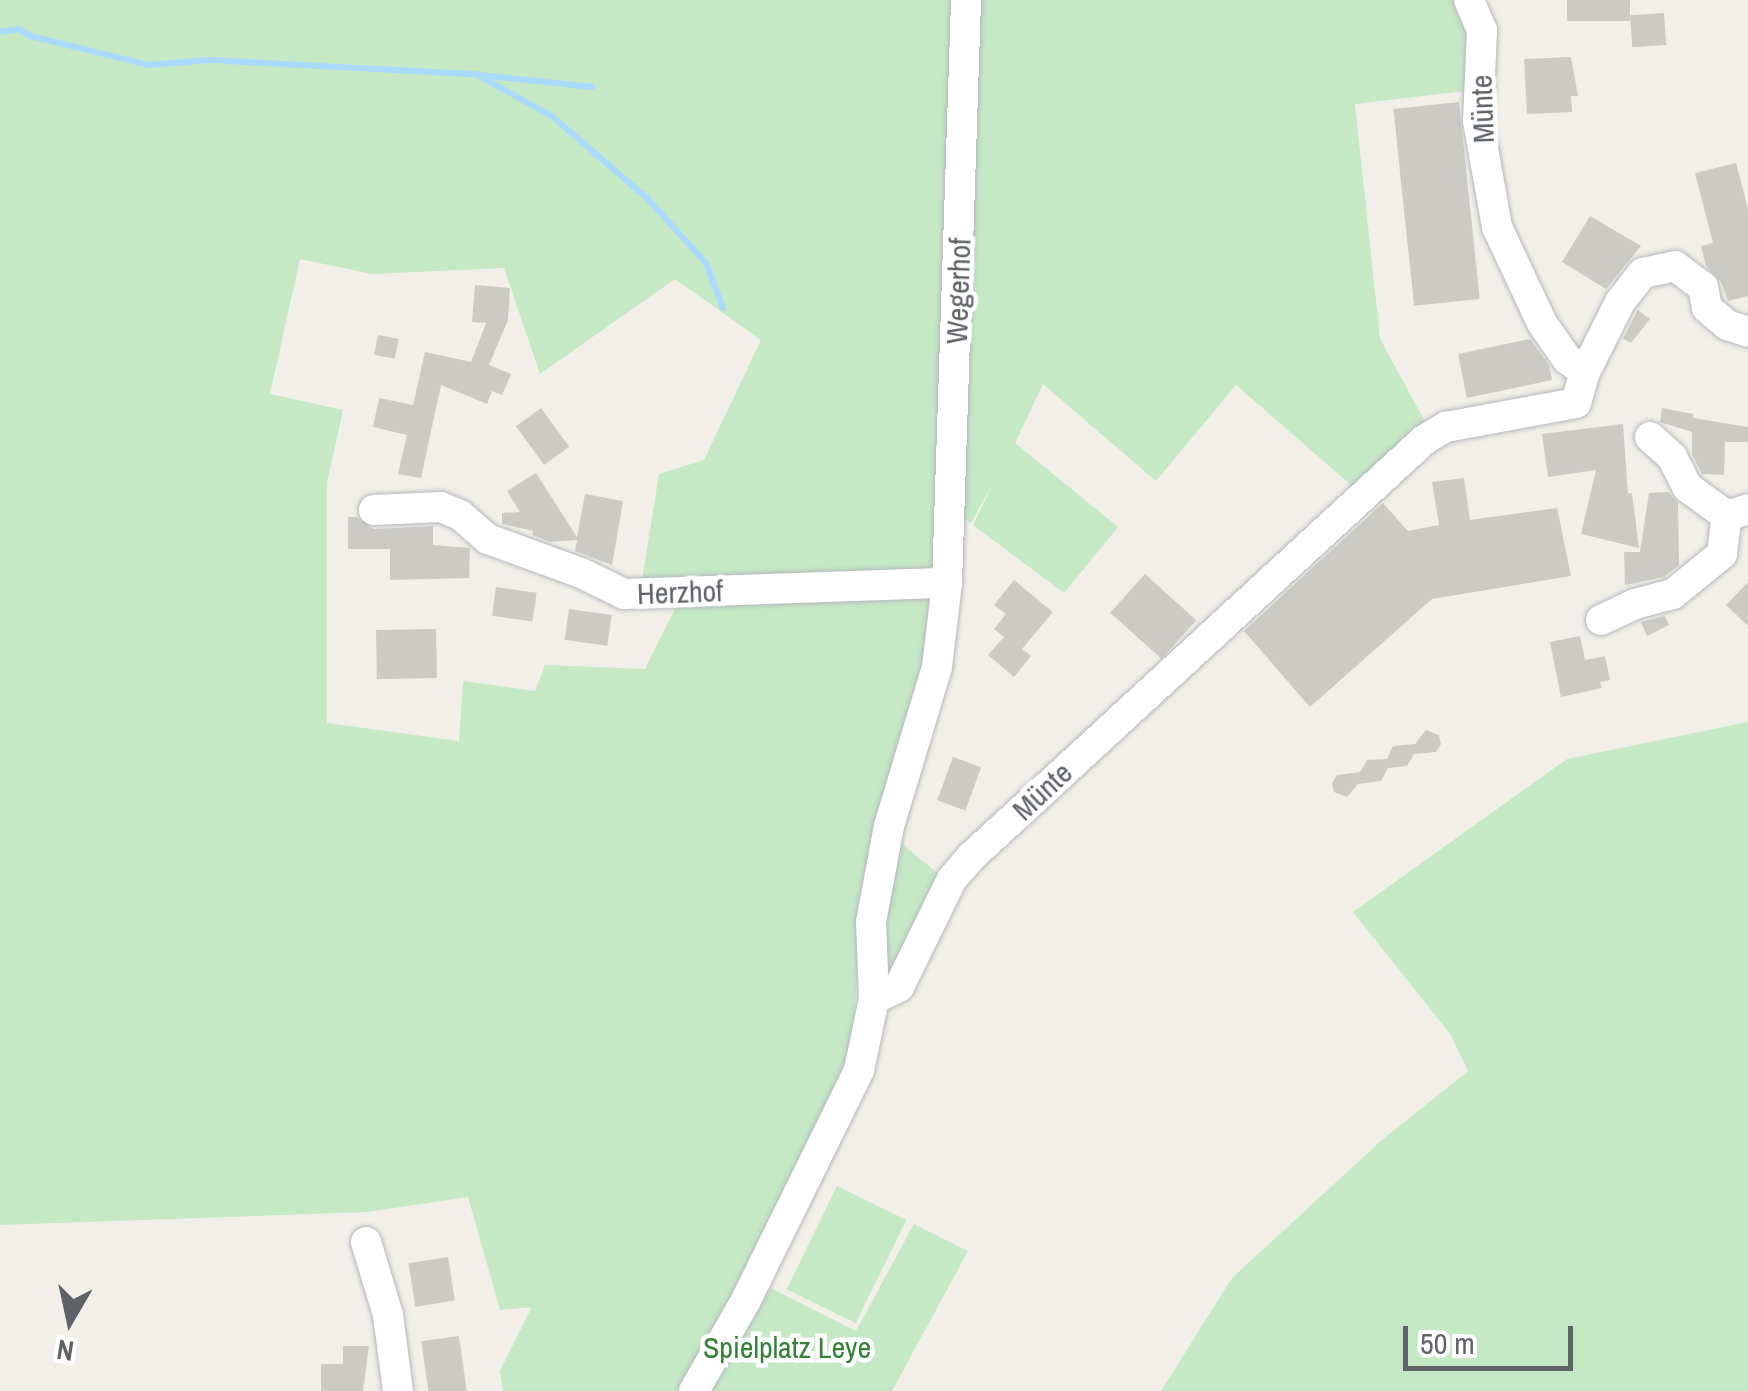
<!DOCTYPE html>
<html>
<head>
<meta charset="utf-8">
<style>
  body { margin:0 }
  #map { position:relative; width:1748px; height:1391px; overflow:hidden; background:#f1efe8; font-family:"Archivo Narrow",sans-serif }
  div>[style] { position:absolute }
  .green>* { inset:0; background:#c5e8c5; transform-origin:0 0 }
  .stream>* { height:6px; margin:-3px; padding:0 3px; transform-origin:3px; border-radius:3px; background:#aadaff }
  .building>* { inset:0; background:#cccac5; transform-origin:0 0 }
  .roads { filter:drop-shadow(0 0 2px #b5b8bc) drop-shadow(0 0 2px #b5b8bc) }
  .minor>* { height:30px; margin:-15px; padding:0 15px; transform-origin:15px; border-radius:15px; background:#fff }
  span { translate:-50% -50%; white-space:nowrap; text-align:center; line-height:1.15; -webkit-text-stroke:9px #fff; paint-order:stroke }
  .street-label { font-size:30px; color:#5f6368 }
  .park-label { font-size:30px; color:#348238 }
  .north { position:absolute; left:20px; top:1271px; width:100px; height:100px; -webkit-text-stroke:8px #fff; paint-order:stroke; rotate:189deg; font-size:28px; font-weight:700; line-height:40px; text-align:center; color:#5f6368 }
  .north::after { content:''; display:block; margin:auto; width:35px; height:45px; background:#5f6368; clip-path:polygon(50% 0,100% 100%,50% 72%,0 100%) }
  .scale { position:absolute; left:1403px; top:1326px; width:170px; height:45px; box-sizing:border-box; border:5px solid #5f6368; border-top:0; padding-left:12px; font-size:30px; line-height:35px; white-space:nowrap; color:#5f6368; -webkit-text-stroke:8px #fff; paint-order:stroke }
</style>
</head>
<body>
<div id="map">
  <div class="green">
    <i style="clip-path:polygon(evenodd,0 0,955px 0,937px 561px,920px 701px,859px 943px,853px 1039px,823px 1126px,681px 1391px,503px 1391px,500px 1371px,532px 1307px,500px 1310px,468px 1197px,367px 1212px,0 1225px,0 0,300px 259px,372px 274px,504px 268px,540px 374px,675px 279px,761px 340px,704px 460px,659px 474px,639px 599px,676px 607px,645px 669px,545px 665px,535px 691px,463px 681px,459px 741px,327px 723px,327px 483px,343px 410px,270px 394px,300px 259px)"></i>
    <i style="clip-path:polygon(976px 0,1460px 0,1472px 33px,1474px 90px,1355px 104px,1380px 339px,1427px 425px,1360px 493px,1236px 385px,1156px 481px,1043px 384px,1015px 443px,1118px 527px,1064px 593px,973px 525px,994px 482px,971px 523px,957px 514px)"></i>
    <i style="clip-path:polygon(1748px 722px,1748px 1391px,1161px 1391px,1232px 1278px,1382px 1140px,1468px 1071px,1451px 1035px,1353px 912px,1567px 759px)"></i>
    <i style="clip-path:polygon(895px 838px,942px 877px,899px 975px,883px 975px,880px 943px)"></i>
    <i style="left:837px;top:1186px;width:77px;height:115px;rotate:26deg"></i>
    <i style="clip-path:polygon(914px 1224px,968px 1251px,892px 1391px,710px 1391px,771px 1288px,856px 1331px)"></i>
  </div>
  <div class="stream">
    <i style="left:0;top:32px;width:19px;rotate:-9deg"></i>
    <i style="left:19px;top:29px;width:13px;rotate:32deg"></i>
    <i style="left:30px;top:36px;width:122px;rotate:13.7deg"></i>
    <i style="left:149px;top:65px;width:61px;rotate:-4.7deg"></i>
    <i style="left:210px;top:60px;width:261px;rotate:3.1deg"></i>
    <i style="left:471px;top:74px;width:122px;rotate:6.1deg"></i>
    <i style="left:476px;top:74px;width:88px;rotate:29.2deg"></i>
    <i style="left:553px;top:117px;width:124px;rotate:40.8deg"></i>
    <i style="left:647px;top:198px;width:88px;rotate:47.8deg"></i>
    <i style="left:706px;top:263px;width:48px;rotate:69.3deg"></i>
  </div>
  <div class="building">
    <i style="left:1567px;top:0;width:63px;height:21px"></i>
    <i style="left:1664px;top:13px;width:32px;height:34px;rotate:86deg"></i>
    <i style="clip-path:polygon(1571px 57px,1578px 96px,1571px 96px,1572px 112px,1527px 114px,1524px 59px)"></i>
    <i style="left:1459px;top:102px;width:198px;height:66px;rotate:84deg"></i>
    <i style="clip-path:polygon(1736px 163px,1748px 209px,1748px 296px,1728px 301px,1721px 282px,1706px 266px,1701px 246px,1713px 243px,1695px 173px)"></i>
    <i style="clip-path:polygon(1590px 216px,1641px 246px,1606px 289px,1562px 262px)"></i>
    <i style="clip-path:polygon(475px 285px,510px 288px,508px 320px,489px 365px,511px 374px,502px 395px,492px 391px,487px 404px,441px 385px,421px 478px,398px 474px,407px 435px,373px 427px,379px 398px,413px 405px,425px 352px,471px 362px,486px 323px,472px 322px)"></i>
    <i style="clip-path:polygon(1638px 310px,1650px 319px,1631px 343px,1623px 339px)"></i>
    <i style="left:378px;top:335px;width:21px;height:20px;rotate:11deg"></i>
    <i style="clip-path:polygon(1530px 339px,1549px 365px,1552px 380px,1467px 398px,1458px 354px)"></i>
    <i style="left:541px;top:408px;width:48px;height:31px;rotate:54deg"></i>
    <i style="clip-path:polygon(1662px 408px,1693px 414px,1693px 418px,1748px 427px,1748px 442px,1725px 442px,1724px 475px,1702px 474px,1692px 454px,1692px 432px,1660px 422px)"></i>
    <i style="clip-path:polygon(1623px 424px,1628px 494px,1632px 493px,1639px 548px,1581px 534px,1596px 470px,1548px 477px,1542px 434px)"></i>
    <i style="clip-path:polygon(536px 473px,577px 537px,585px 494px,623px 501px,612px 565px,575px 551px,577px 540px,550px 542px,533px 535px,533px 531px,502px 524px,502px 513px,520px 512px,507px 491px)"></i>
    <i style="clip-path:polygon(1464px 478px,1470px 520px,1557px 508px,1571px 576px,1432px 599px,1310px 707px,1244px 631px,1383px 503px,1408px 531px,1439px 525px,1432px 482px)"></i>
    <i style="clip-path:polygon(1668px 492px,1678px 503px,1679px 565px,1664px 577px,1625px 585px,1624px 552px,1640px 552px,1649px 493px)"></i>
    <i style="clip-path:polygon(348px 517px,357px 517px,374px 529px,433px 526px,433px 545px,470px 548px,469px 578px,390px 580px,390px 549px,348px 549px)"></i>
    <i style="left:1145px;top:574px;width:69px;height:52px;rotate:42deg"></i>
    <i style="clip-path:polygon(1014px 580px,1053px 612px,1022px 649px,1031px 656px,1014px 677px,988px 655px,1004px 637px,994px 629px,1006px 614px,994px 605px)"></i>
    <i style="clip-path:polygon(1748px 582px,1748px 626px,1726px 605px)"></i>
    <i style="left:496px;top:587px;width:41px;height:29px;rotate:8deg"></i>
    <i style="left:569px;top:609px;width:43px;height:31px;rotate:8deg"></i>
    <i style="clip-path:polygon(1665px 616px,1669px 625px,1647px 636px,1641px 622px)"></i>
    <i style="left:436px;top:629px;width:49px;height:60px;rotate:89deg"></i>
    <i style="clip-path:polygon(1580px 636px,1585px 660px,1605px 656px,1610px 680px,1600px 682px,1602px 688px,1561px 697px,1550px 642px)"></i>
    <i style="clip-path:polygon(1426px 730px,1439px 735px,1441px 744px,1436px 752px,1414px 754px,1407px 766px,1388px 768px,1381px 781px,1358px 784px,1347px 797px,1334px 792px,1332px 783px,1337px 775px,1360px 772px,1367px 760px,1387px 759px,1393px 746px,1415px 744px)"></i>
    <i style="left:953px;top:757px;width:30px;height:46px;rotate:20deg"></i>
    <i style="left:448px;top:1257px;width:44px;height:40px;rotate:81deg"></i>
    <i style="left:459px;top:1336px;width:56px;height:38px;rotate:82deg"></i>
    <i style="clip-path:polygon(343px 1346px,369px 1346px,363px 1391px,321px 1391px,321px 1364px,343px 1364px)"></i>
  </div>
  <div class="roads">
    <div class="minor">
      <i style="left:1469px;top:0;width:33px;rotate:67deg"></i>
      <i style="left:1482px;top:30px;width:91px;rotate:92.5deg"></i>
      <i style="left:1478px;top:121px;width:108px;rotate:79.8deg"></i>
      <i style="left:1497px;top:227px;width:106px;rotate:64.9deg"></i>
      <i style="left:1542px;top:323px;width:44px;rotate:55.2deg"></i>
      <i style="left:1567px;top:359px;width:22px;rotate:36deg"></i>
      <i style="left:1650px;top:437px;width:30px;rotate:42deg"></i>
      <i style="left:1672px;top:457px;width:34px;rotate:63deg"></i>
      <i style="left:1687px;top:487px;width:49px;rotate:35.9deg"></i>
      <i style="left:1727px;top:516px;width:22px;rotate:-18deg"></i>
      <i style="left:374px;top:510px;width:67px;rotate:-2.6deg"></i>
      <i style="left:441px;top:507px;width:21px;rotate:23deg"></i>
      <i style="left:460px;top:515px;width:37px;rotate:41deg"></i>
      <i style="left:488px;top:539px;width:99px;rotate:20.1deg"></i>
      <i style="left:581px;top:573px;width:48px;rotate:26deg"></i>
      <i style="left:624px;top:594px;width:323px;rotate:-2deg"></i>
      <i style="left:1601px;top:620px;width:38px;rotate:-25deg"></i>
      <i style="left:1635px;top:604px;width:39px;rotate:-15deg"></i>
      <i style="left:1673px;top:594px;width:63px;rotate:-39.2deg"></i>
      <i style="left:1722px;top:554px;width:38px;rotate:-83deg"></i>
      <i style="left:874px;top:999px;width:28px;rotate:-26deg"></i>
      <i style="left:899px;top:987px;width:120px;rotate:-63.9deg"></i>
      <i style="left:952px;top:879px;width:29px;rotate:-49deg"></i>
      <i style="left:971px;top:857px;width:616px;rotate:-42.63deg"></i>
      <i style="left:1424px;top:440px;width:26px;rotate:-31deg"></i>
      <i style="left:1446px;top:427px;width:132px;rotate:-10.5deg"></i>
      <i style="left:1576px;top:403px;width:32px;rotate:-74deg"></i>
      <i style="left:1585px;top:372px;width:78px;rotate:-63.4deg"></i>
      <i style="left:1620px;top:302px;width:37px;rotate:-52deg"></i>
      <i style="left:1643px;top:273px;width:33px;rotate:-12deg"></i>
      <i style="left:1675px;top:266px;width:35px;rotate:37deg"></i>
      <i style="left:1703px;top:287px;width:21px;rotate:79deg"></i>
      <i style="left:1707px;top:308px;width:26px;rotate:40deg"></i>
      <i style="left:1727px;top:325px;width:22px;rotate:18deg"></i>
      <i style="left:366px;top:1242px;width:76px;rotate:73.2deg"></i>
      <i style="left:388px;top:1315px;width:77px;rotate:82.5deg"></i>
      <i style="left:694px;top:1391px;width:103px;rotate:-60.2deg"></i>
      <i style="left:745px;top:1302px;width:258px;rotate:-63.8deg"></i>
      <i style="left:859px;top:1070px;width:73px;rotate:-78.1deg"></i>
      <i style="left:874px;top:999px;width:77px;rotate:-92.2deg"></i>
      <i style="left:871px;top:922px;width:98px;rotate:-79.4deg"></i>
      <i style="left:889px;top:826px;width:166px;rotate:-73.2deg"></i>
      <i style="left:937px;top:667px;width:85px;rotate:-83.2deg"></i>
      <i style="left:947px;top:583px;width:583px;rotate:-88.13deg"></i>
    </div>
  </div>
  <div class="street-label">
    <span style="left:1482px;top:109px;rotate:-92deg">Münte</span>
    <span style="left:958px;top:291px;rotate:-88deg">Wegerhof</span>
    <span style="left:680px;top:592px;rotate:-2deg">Herzhof</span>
    <span style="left:1042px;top:791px;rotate:-43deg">Münte</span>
  </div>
  <div class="park-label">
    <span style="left:787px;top:1347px">Spielplatz Leye</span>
  </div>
  <div class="north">N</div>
  <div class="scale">50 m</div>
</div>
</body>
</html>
